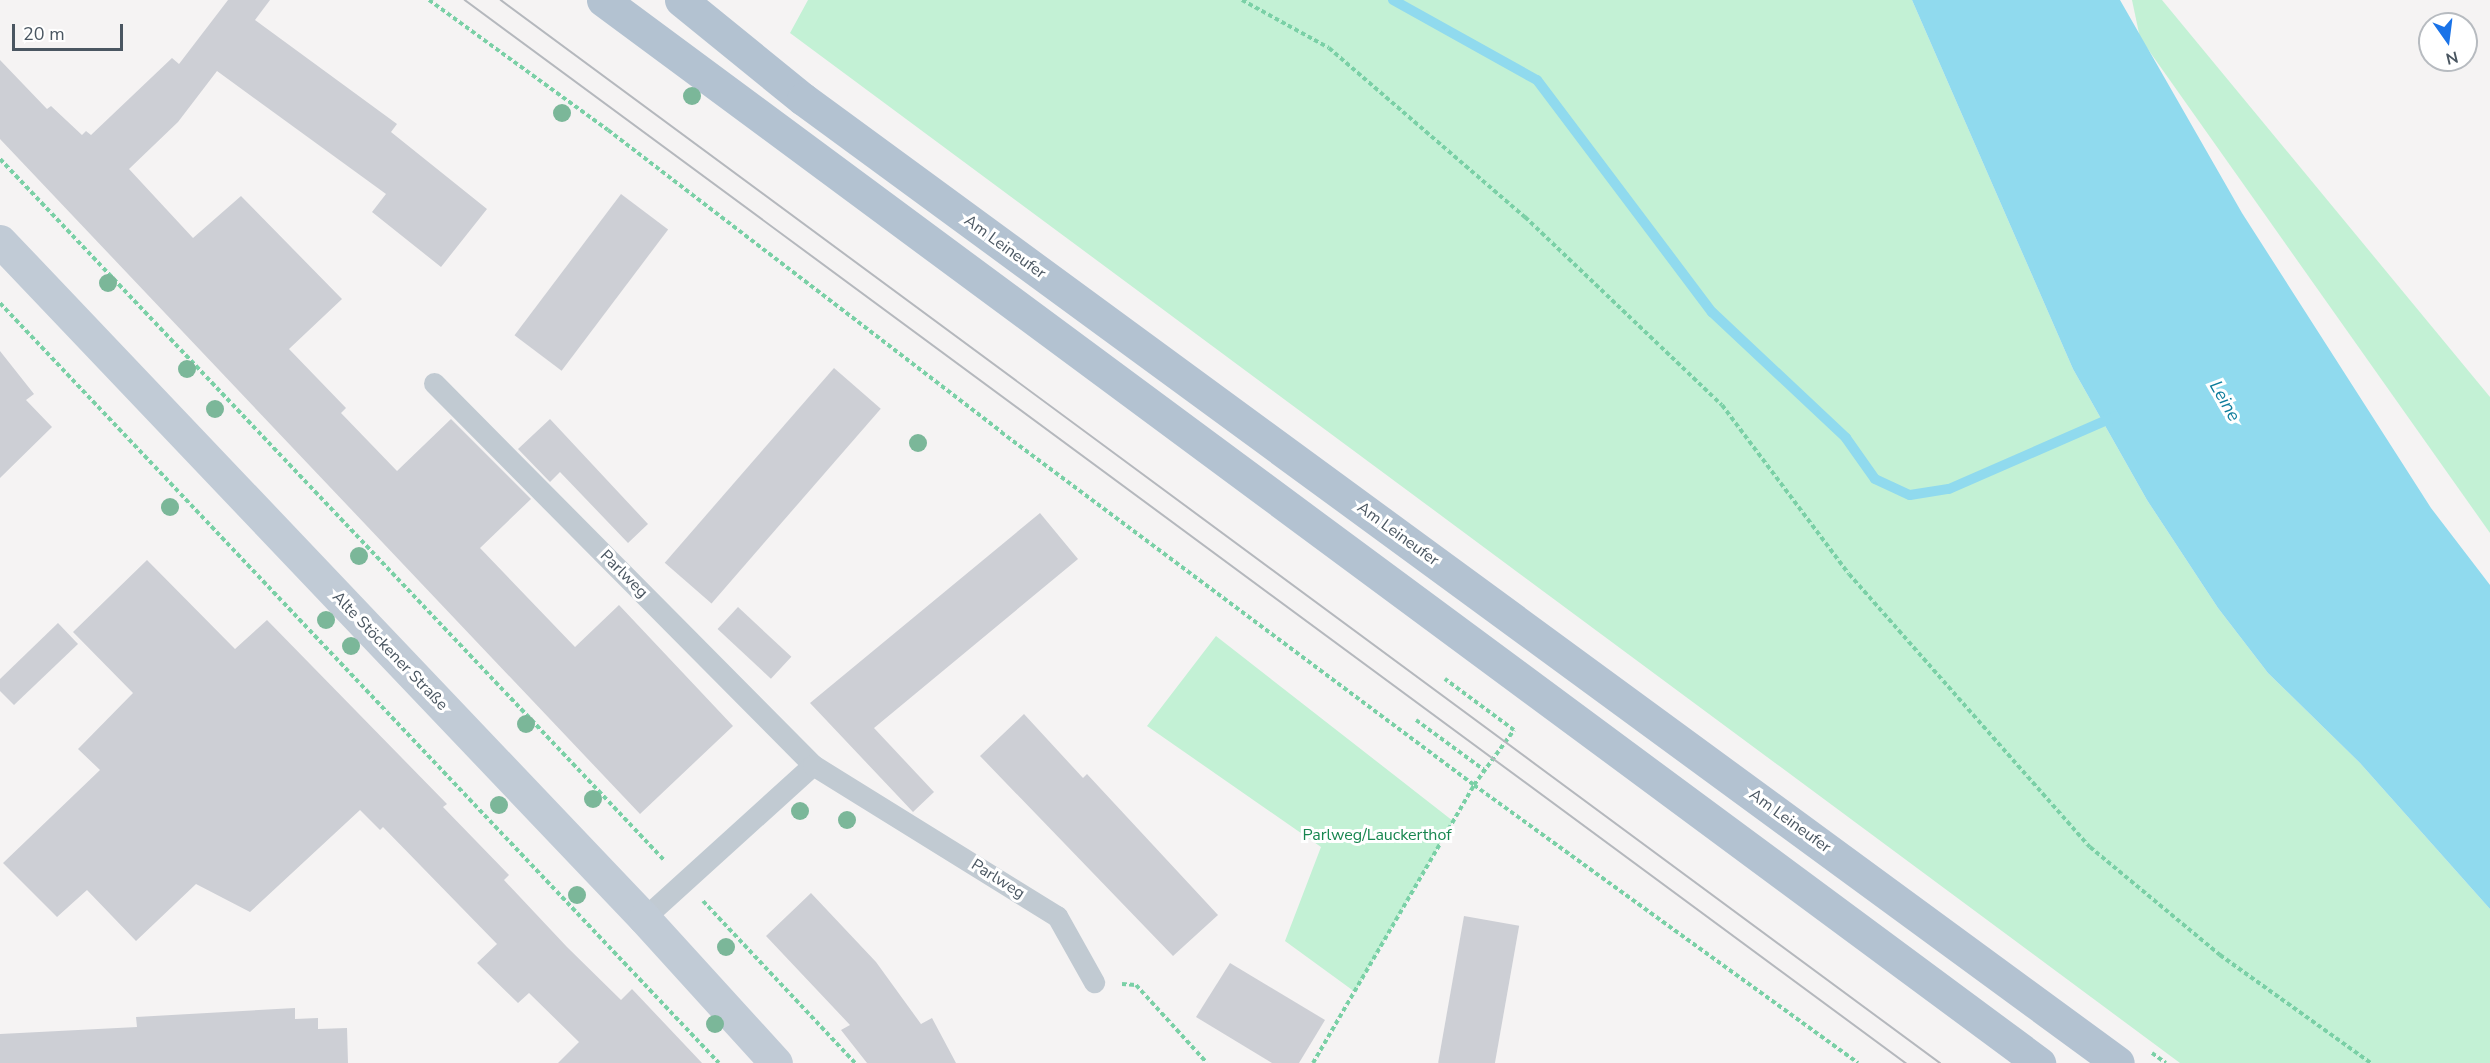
<!DOCTYPE html>
<html>
<head>
<meta charset="utf-8">
<style>
  body { margin:0 }
  #map { position:relative; width:2490px; height:1063px; overflow:hidden; background:#f5f3f3; font-family:"Nunito Sans",sans-serif }
  div>[style] { position:absolute }
  .green>* { inset:0; background:#c3f1d5 }
  .water>* { inset:0; background:#90daee }
  .stream>* { height:10px; margin:-5px; padding:0 5px; transform-origin:5px; border-radius:5px; background:#90daee }
  .building>* { inset:0; background:#cdcfd5; transform-origin:0 0 }
  .path>* { height:4px; margin-top:-2px; transform-origin:0; background:repeating-linear-gradient(90deg,#7ad0a6 0 4.5px,transparent 0 7.5px) }
  .lane>* { height:21px; margin:-10.5px; padding:0 10.5px; transform-origin:10.5px; border-radius:10.5px; background:#c1cad2 }
  .secondary>* { height:33px; margin:-16.5px; padding:0 16.5px; transform-origin:16.5px; border-radius:16.5px; background:#c1cbd6 }
  .primary>* { height:33px; margin:-16.5px; padding:0 16.5px; transform-origin:16.5px; border-radius:16.5px; background:#b3c2d1 }
  .tram>* { height:1.5px; margin:-0.75px; padding:0 0.75px; transform-origin:0.75px; border-radius:0.75px; background:#b5b8bd }
  .trees>* { width:18px; height:18px; margin:-9px; border-radius:50%; background:#7bb799 }
  span { translate:-50% -50%; white-space:nowrap; text-align:center; line-height:1.15; -webkit-text-stroke:6px #fff; paint-order:stroke }
  .street-label { font-size:16px; color:#4a5661 }
  .park-label { font-size:16px; color:#17864f }
  .water-label { font-size:18px; color:#0c7c9b; font-style:italic }
  .north { position:absolute; left:2418px; top:12px; width:60px; height:60px; box-sizing:border-box; background:#fff; border:2px solid #b7bbc0; border-radius:50%; rotate:166deg; font-size:16px; font-weight:700; line-height:24px; text-align:center; color:#4a5661 }
  .north::after { content:''; display:block; margin:auto; width:21px; height:27px; background:#1a73e8; clip-path:polygon(50% 0,100% 100%,50% 72%,0 100%) }
  .scale { position:absolute; left:12px; top:24px; width:111px; height:27px; box-sizing:border-box; border:3px solid #4a5661; border-top:0; padding-left:8px; font-size:18px; line-height:21px; white-space:nowrap; color:#4a5661; -webkit-text-stroke:4px #fff; paint-order:stroke }
</style>
</head>
<body>
<div id="map">
  <div class="green">
    <i style="clip-path:polygon(808px 0,1912px 0,2073px 369px,2147px 500px,2218px 608px,2268px 673px,2360px 763px,2490px 909px,2490px 1063px,2180px 1063px,790px 33px)"></i>
    <i style="clip-path:polygon(2132px 0,2162px 0,2490px 397px,2490px 533px,2140px 38px)"></i>
    <i style="clip-path:polygon(1216px 636px,1453px 821px,1355px 992px,1285px 941px,1321px 847px,1147px 726px)"></i>
  </div>
  <div class="water">
    <i style="clip-path:polygon(1912px 0,2120px 0,2242px 213px,2431px 508px,2490px 585px,2490px 909px,2360px 763px,2268px 673px,2218px 608px,2147px 500px,2073px 369px)"></i>
  </div>
  <div class="stream">
    <i style="left:1393px;top:0;width:165px;rotate:29.1deg"></i>
    <i style="left:1537px;top:80px;width:291px;rotate:53deg"></i>
    <i style="left:1712px;top:312px;width:184px;rotate:43.2deg"></i>
    <i style="left:1846px;top:438px;width:50px;rotate:54.7deg"></i>
    <i style="left:1875px;top:479px;width:38px;rotate:25deg"></i>
    <i style="left:1910px;top:495px;width:39px;rotate:-9deg"></i>
    <i style="left:1949px;top:489px;width:182px;rotate:-23.6deg"></i>
  </div>
  <div class="building">
    <i style="clip-path:polygon(228px 0,270px 0,255px 20px,397px 124px,391px 132px,487px 209px,441px 267px,372px 212px,386px 194px,217px 71px,178px 122px,129px 169px,193px 238px,241px 196px,342px 299px,289px 349px,346px 408px,341px 413px,397px 471px,451px 419px,531px 499px,480px 548px,575px 647px,619px 605px,733px 726px,640px 814px,0 139px,0 60px,47px 109px,51px 106px,82px 135px,86px 131px,91px 135px,172px 58px,179px 64px)"></i>
    <i style="left:621px;top:194px;width:59px;height:177px;rotate:37deg"></i>
    <i style="clip-path:polygon(0 351px,34px 394px,26px 400px,52px 427px,0 478px)"></i>
    <i style="left:834px;top:368px;width:62px;height:258px;rotate:41deg"></i>
    <i style="clip-path:polygon(550px 419px,648px 524px,628px 543px,560px 472px,550px 482px,518px 449px)"></i>
    <i style="clip-path:polygon(1040px 513px,1078px 559px,874px 728px,934px 792px,913px 812px,810px 703px)"></i>
    <i style="clip-path:polygon(147px 560px,235px 649px,267px 620px,447px 804px,443px 807px,509px 875px,504px 880px,567px 947px,621px 1000px,632px 989px,702px 1063px,558px 1063px,579px 1042px,529px 993px,518px 1003px,477px 963px,497px 944px,383px 827px,380px 830px,360px 810px,250px 912px,196px 884px,136px 941px,87px 890px,57px 917px,3px 863px,100px 770px,78px 749px,133px 693px,73px 632px)"></i>
    <i style="left:738px;top:607px;width:73px;height:30px;rotate:43deg"></i>
    <i style="clip-path:polygon(58px 623px,78px 644px,14px 705px,0 691px,0 679px)"></i>
    <i style="clip-path:polygon(1024px 714px,1083px 778px,1087px 774px,1218px 915px,1173px 956px,980px 756px)"></i>
    <i style="clip-path:polygon(811px 893px,876px 962px,921px 1024px,932px 1018px,956px 1063px,867px 1063px,841px 1030px,850px 1025px,766px 936px)"></i>
    <i style="left:1464px;top:916px;width:56px;height:149px;rotate:10deg"></i>
    <i style="clip-path:polygon(1230px 963px,1325px 1020px,1299px 1063px,1272px 1063px,1196px 1017px)"></i>
    <i style="clip-path:polygon(295px 1008px,295px 1019px,318px 1018px,318px 1029px,347px 1028px,348px 1063px,0 1063px,0 1034px,137px 1027px,136px 1017px)"></i>
  </div>
  <div class="path">
    <i style="left:429px;top:0;width:221px;rotate:36deg"></i>
    <i style="left:608px;top:130px;width:496px;rotate:37.5deg"></i>
    <i style="left:1001px;top:432px;width:590px;rotate:36.73deg"></i>
    <i style="left:1474px;top:785px;width:474px;rotate:35.9deg"></i>
    <i style="left:1242px;top:0;width:99px;rotate:28.9deg"></i>
    <i style="left:1329px;top:48px;width:259px;rotate:40.8deg"></i>
    <i style="left:1525px;top:217px;width:272px;rotate:43.7deg"></i>
    <i style="left:1722px;top:405px;width:211px;rotate:53.1deg"></i>
    <i style="left:1849px;top:574px;width:364px;rotate:48.6deg"></i>
    <i style="left:2090px;top:847px;width:169px;rotate:39.7deg"></i>
    <i style="left:2220px;top:955px;width:186px;rotate:35.6deg"></i>
    <i style="left:0;top:159px;width:967px;rotate:46.55deg"></i>
    <i style="left:0;top:303px;width:1046px;rotate:46.59deg"></i>
    <i style="left:1416px;top:720px;width:84px;rotate:36.3deg"></i>
    <i style="left:703px;top:901px;width:222px;rotate:46.8deg"></i>
    <i style="left:1122px;top:984px;width:14px;rotate:4deg"></i>
    <i style="left:1136px;top:985px;width:105px;rotate:47.7deg"></i>
    <i style="left:2152px;top:1053px;width:17px;rotate:36deg"></i>
    <i style="left:1313px;top:1063px;width:321px;rotate:-59.9deg"></i>
    <i style="left:1474px;top:785px;width:68px;rotate:-54deg"></i>
    <i style="left:1514px;top:730px;width:86px;rotate:-143.5deg"></i>
  </div>
  <div class="lane">
    <i style="left:434px;top:383px;width:538px;rotate:45.23deg"></i>
    <i style="left:644px;top:918px;width:228px;rotate:-42.2deg"></i>
    <i style="left:813px;top:765px;width:287px;rotate:31.8deg"></i>
    <i style="left:1057px;top:916px;width:76px;rotate:60.7deg"></i>
  </div>
  <div class="secondary">
    <i style="left:0;top:241px;width:934px;rotate:46.43deg"></i>
    <i style="left:644px;top:918px;width:196px;rotate:47.7deg"></i>
  </div>
  <div class="primary">
    <i style="left:603px;top:0;width:1787px;rotate:36.51deg"></i>
    <i style="left:681px;top:0;width:157px;rotate:39.1deg"></i>
    <i style="left:803px;top:99px;width:1630px;rotate:36.24deg"></i>
  </div>
  <div class="tram">
    <i style="left:465px;top:0;width:1791px;rotate:36.42deg"></i>
    <i style="left:501px;top:0;width:1789px;rotate:36.45deg"></i>
  </div>
  <div class="trees">
    <i style="left:692px;top:96px"></i>
    <i style="left:562px;top:113px"></i>
    <i style="left:108px;top:283px"></i>
    <i style="left:187px;top:369px"></i>
    <i style="left:215px;top:409px"></i>
    <i style="left:918px;top:443px"></i>
    <i style="left:170px;top:507px"></i>
    <i style="left:359px;top:556px"></i>
    <i style="left:326px;top:620px"></i>
    <i style="left:351px;top:646px"></i>
    <i style="left:526px;top:724px"></i>
    <i style="left:593px;top:799px"></i>
    <i style="left:499px;top:805px"></i>
    <i style="left:800px;top:811px"></i>
    <i style="left:847px;top:820px"></i>
    <i style="left:577px;top:895px"></i>
    <i style="left:726px;top:947px"></i>
    <i style="left:715px;top:1024px"></i>
  </div>
  <div class="street-label">
    <span style="left:1005px;top:247px;rotate:36deg">Am Leineufer</span>
    <span style="left:1398px;top:534px;rotate:36deg">Am Leineufer</span>
    <span style="left:624px;top:574px;rotate:45deg">Parlweg</span>
    <span style="left:390px;top:651px;rotate:46deg">Alte Stöckener Straße</span>
    <span style="left:1790px;top:821px;rotate:36deg">Am Leineufer</span>
    <span style="left:998px;top:879px;rotate:32deg">Parlweg</span>
  </div>
  <div class="park-label">
    <span style="left:1377px;top:835px">Parlweg/Lauckerthof</span>
  </div>
  <div class="water-label">
    <span style="left:2225px;top:401px;rotate:60deg">Leine</span>
  </div>
  <div class="north">N</div>
  <div class="scale">20 m</div>
</div>
</body>
</html>
